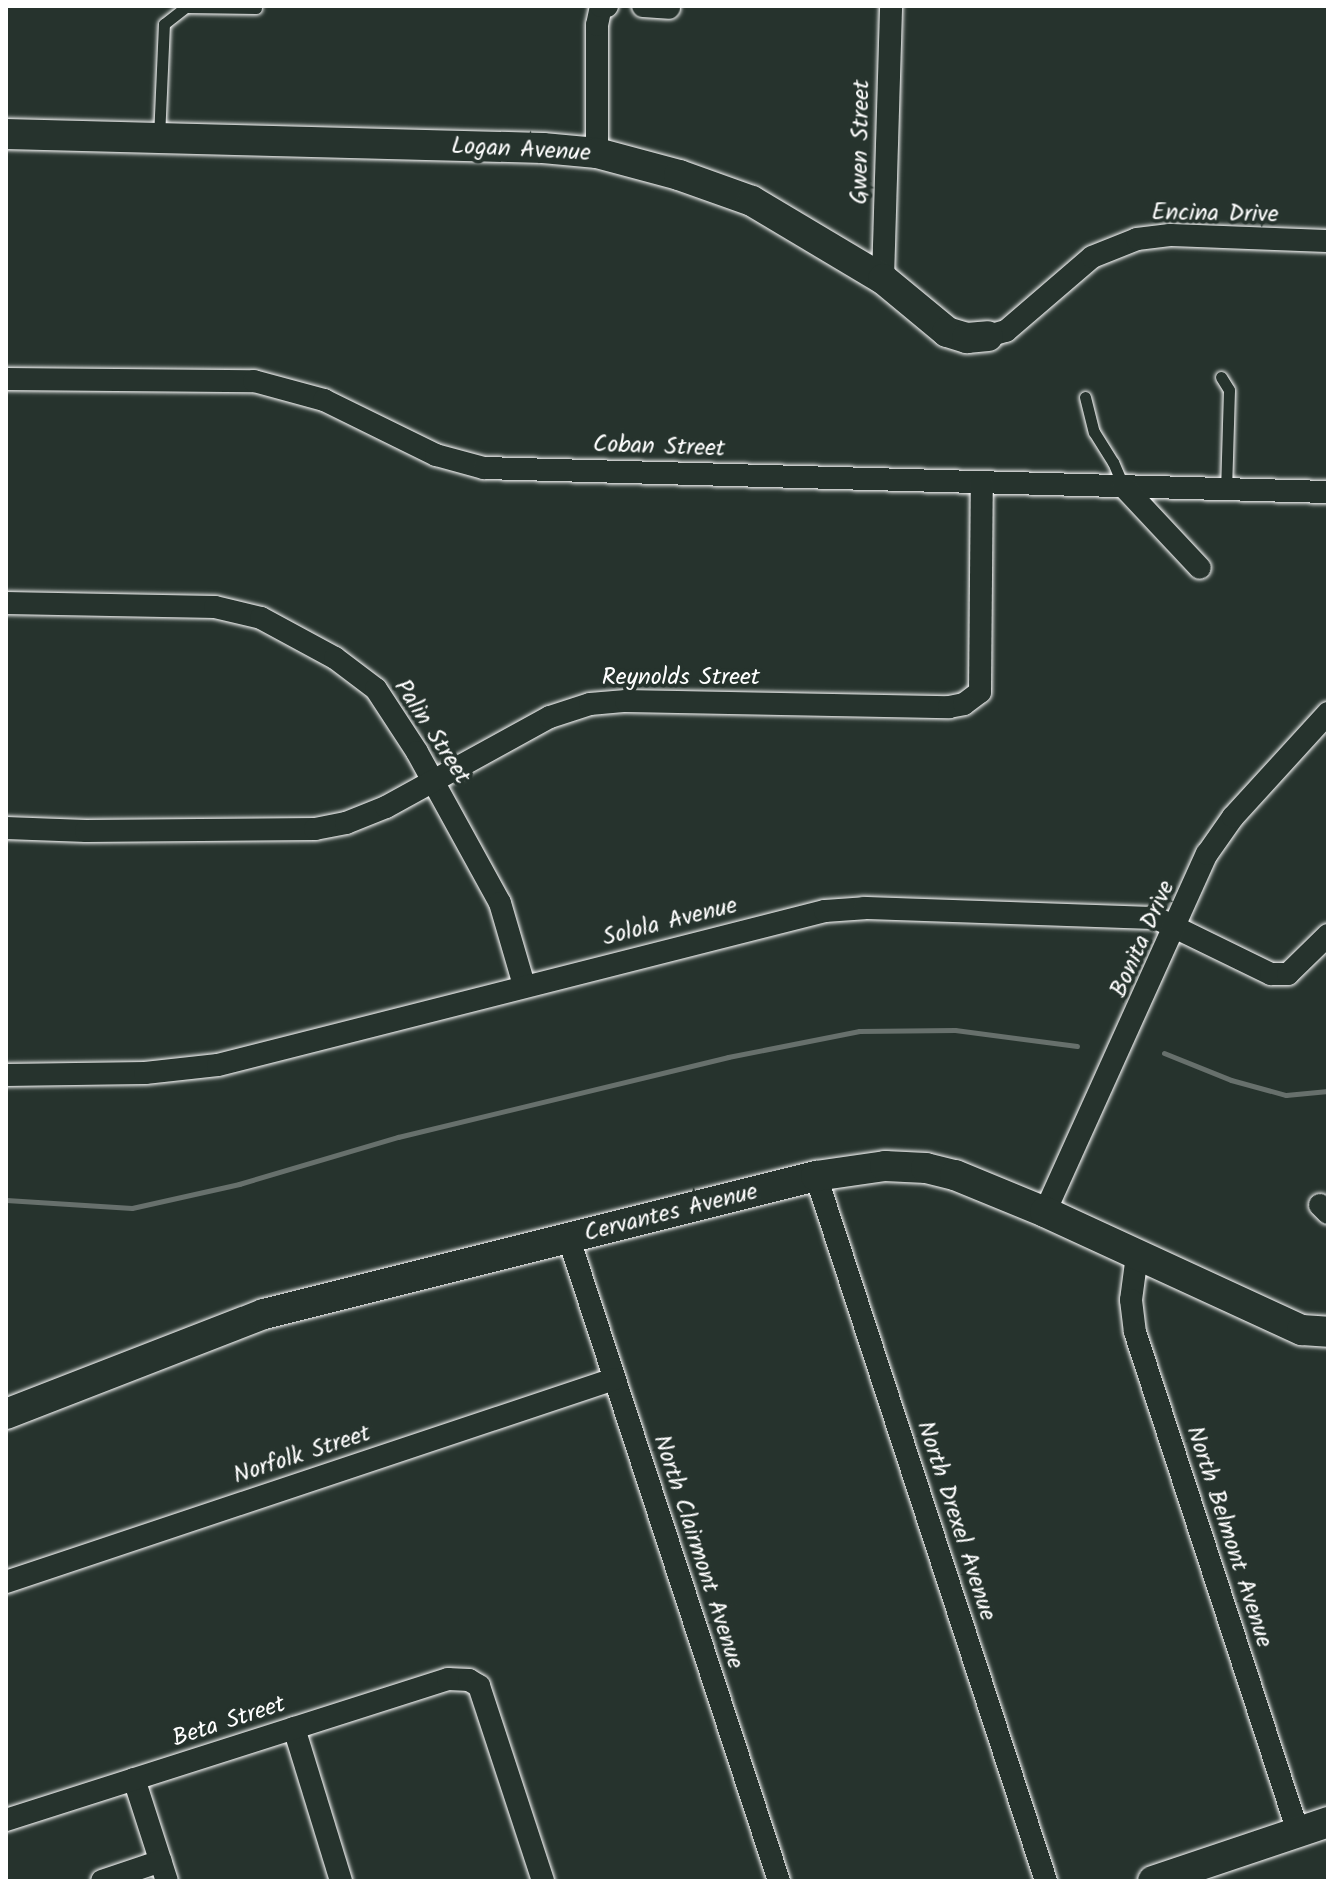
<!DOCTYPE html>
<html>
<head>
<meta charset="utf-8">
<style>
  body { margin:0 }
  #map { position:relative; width:1334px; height:1887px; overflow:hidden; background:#26332d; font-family:Kalam,sans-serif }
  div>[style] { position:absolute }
  .stream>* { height:5px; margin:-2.5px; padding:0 2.5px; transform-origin:2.5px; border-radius:2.5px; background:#67706c }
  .roads { filter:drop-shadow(0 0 2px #fff) drop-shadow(0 0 2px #fff) }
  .lane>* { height:11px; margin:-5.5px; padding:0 5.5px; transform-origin:5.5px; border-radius:5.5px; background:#26332d }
  .street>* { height:22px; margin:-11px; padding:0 11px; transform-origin:11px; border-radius:11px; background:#26332d }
  .secondary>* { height:30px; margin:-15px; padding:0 15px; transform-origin:15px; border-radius:15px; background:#26332d }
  span { translate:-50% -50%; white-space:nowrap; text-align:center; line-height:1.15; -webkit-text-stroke:7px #26332d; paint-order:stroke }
  .street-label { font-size:24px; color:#fff }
  .frame { position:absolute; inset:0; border:8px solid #fff; pointer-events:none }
</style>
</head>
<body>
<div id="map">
  <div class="stream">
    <i style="left:1164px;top:1053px;width:72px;rotate:21.9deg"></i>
    <i style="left:1231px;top:1080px;width:57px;rotate:15.3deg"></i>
    <i style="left:1286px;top:1095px;width:42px;rotate:-5.4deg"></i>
    <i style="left:6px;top:1200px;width:126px;rotate:3.6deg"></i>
    <i style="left:132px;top:1208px;width:110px;rotate:-12.6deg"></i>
    <i style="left:239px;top:1184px;width:166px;rotate:-16.5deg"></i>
    <i style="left:398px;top:1137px;width:340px;rotate:-13.6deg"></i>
    <i style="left:728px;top:1057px;width:134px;rotate:-11.2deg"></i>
    <i style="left:859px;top:1031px;width:96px;rotate:-0.6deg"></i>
    <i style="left:955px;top:1030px;width:123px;rotate:7.5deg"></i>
  </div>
  <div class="roads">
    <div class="lane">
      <i style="left:159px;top:138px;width:114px;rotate:-87.5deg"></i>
      <i style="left:164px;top:24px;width:28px;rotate:-38deg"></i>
      <i style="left:186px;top:7px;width:70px;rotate:0.8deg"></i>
      <i style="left:1221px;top:377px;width:15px;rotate:58deg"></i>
      <i style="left:1229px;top:390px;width:99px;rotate:91.7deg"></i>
      <i style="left:1085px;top:397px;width:36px;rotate:76deg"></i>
      <i style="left:1094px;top:432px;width:36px;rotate:58deg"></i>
      <i style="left:1113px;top:462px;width:26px;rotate:67deg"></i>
    </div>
    <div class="street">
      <i style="left:643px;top:6px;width:26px;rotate:4deg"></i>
      <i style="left:597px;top:153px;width:128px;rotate:-90deg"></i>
      <i style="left:597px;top:25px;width:19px;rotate:-78deg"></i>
      <i style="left:601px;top:6px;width:6px"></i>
      <i style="left:883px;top:279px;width:273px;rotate:-88.3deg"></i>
      <i style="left:988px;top:336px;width:19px;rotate:-16deg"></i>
      <i style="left:1006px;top:331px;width:113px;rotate:-40.7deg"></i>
      <i style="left:1092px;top:257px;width:48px;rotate:-21.8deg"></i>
      <i style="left:1137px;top:239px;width:33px;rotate:-7deg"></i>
      <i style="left:1170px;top:235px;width:158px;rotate:2.2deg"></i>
      <i style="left:6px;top:379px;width:248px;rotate:0.5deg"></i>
      <i style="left:254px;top:381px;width:73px;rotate:15.2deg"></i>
      <i style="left:324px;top:400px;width:125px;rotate:26.2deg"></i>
      <i style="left:436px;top:455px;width:50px;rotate:15.2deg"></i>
      <i style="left:484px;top:468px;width:844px;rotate:1.63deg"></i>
      <i style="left:1123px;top:486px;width:112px;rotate:46.8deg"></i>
      <i style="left:6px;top:603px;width:209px;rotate:1.1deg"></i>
      <i style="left:215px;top:607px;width:47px;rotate:13.4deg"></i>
      <i style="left:261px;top:618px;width:84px;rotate:28.4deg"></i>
      <i style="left:335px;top:658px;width:51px;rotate:37.1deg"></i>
      <i style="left:376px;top:689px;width:75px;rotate:56.9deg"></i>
      <i style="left:417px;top:752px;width:172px;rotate:61.2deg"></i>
      <i style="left:500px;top:903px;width:85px;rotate:73.7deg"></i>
      <i style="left:6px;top:828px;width:80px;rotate:2.1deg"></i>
      <i style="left:86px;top:831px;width:229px;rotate:-0.5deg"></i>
      <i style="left:315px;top:829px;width:32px;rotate:-11deg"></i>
      <i style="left:346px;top:823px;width:43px;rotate:-21.8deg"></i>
      <i style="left:386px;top:807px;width:187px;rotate:-28.8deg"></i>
      <i style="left:550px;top:717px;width:42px;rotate:-18deg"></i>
      <i style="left:590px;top:704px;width:36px;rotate:-5deg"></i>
      <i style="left:626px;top:701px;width:323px;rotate:1.1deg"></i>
      <i style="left:949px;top:707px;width:15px;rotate:-11deg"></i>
      <i style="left:964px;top:704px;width:20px;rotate:-37deg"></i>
      <i style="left:980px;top:692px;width:210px;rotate:-89.5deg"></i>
      <i style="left:6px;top:1075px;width:139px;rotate:-0.8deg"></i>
      <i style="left:145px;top:1073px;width:73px;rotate:-6.3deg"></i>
      <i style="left:218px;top:1065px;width:626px;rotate:-14.24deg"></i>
      <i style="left:825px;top:911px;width:39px;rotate:-4deg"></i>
      <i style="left:864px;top:908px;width:292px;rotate:2deg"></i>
      <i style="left:1156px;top:918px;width:128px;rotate:26deg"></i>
      <i style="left:1271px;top:974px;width:17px"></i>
      <i style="left:1288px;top:974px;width:56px;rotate:-44.3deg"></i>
      <i style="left:816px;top:1176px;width:742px;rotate:71.93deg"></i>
      <i style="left:1320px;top:1205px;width:11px;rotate:45deg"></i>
      <i style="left:1045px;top:1212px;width:393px;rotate:-65.7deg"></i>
      <i style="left:1207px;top:854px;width:45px;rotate:-54.9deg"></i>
      <i style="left:1233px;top:817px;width:141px;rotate:-47.6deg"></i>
      <i style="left:569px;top:1239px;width:675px;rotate:71.89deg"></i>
      <i style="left:1137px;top:1255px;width:45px;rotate:97.6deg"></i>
      <i style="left:1131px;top:1300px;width:32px;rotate:83deg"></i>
      <i style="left:1135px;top:1332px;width:526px;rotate:71.94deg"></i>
      <i style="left:6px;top:1582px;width:641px;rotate:-18.46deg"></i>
      <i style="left:294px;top:1728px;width:160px;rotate:72.9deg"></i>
      <i style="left:134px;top:1779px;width:107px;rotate:72.1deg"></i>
      <i style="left:6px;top:1820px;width:464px;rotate:-17.7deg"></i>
      <i style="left:448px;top:1679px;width:21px;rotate:3deg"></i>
      <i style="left:469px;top:1680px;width:12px;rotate:31deg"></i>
      <i style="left:479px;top:1686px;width:205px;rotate:71.8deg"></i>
      <i style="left:102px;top:1881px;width:62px;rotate:-18.7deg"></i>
    </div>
    <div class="secondary">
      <i style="left:6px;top:134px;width:537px;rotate:1.49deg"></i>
      <i style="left:543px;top:148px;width:54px;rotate:5.3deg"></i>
      <i style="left:597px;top:153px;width:85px;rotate:15deg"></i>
      <i style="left:679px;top:175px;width:77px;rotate:19.6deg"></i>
      <i style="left:752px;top:201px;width:152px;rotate:30.8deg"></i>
      <i style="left:883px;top:279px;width:83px;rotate:39.6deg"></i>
      <i style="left:947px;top:332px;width:21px;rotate:17deg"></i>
      <i style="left:967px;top:338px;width:21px;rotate:-5deg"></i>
      <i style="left:6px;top:1414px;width:277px;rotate:-21.2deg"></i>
      <i style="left:264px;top:1314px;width:569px;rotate:-14.04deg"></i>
      <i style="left:816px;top:1176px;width:70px;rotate:-8.2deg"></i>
      <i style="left:885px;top:1166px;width:41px;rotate:2.8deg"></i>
      <i style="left:926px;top:1168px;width:30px;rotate:14deg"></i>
      <i style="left:955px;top:1175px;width:97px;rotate:22.3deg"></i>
      <i style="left:1045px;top:1212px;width:283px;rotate:24.7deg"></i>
      <i style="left:1302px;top:1330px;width:26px;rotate:4deg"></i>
      <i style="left:1153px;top:1881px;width:185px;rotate:-18.6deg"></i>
    </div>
  </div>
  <div class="street-label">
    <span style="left:861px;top:142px;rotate:-89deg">Gwen Street</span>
    <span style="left:521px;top:150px;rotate:3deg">Logan Avenue</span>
    <span style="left:1215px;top:214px;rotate:1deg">Encina Drive</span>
    <span style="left:659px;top:447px;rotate:2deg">Coban Street</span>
    <span style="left:681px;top:678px">Reynolds Street</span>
    <span style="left:432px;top:732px;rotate:57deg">Palin Street</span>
    <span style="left:670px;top:922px;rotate:-14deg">Solola Avenue</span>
    <span style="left:1143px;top:939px;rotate:-66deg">Bonita Drive</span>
    <span style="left:671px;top:1213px;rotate:-14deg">Cervantes Avenue</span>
    <span style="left:302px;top:1455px;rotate:-18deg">Norfolk Street</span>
    <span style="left:956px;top:1521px;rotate:72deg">North Drexel Avenue</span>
    <span style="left:1229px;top:1537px;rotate:72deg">North Belmont Avenue</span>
    <span style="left:698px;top:1552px;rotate:72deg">North Clairmont Avenue</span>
    <span style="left:229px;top:1722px;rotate:-18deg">Beta Street</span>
  </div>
  <div class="frame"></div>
</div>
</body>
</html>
